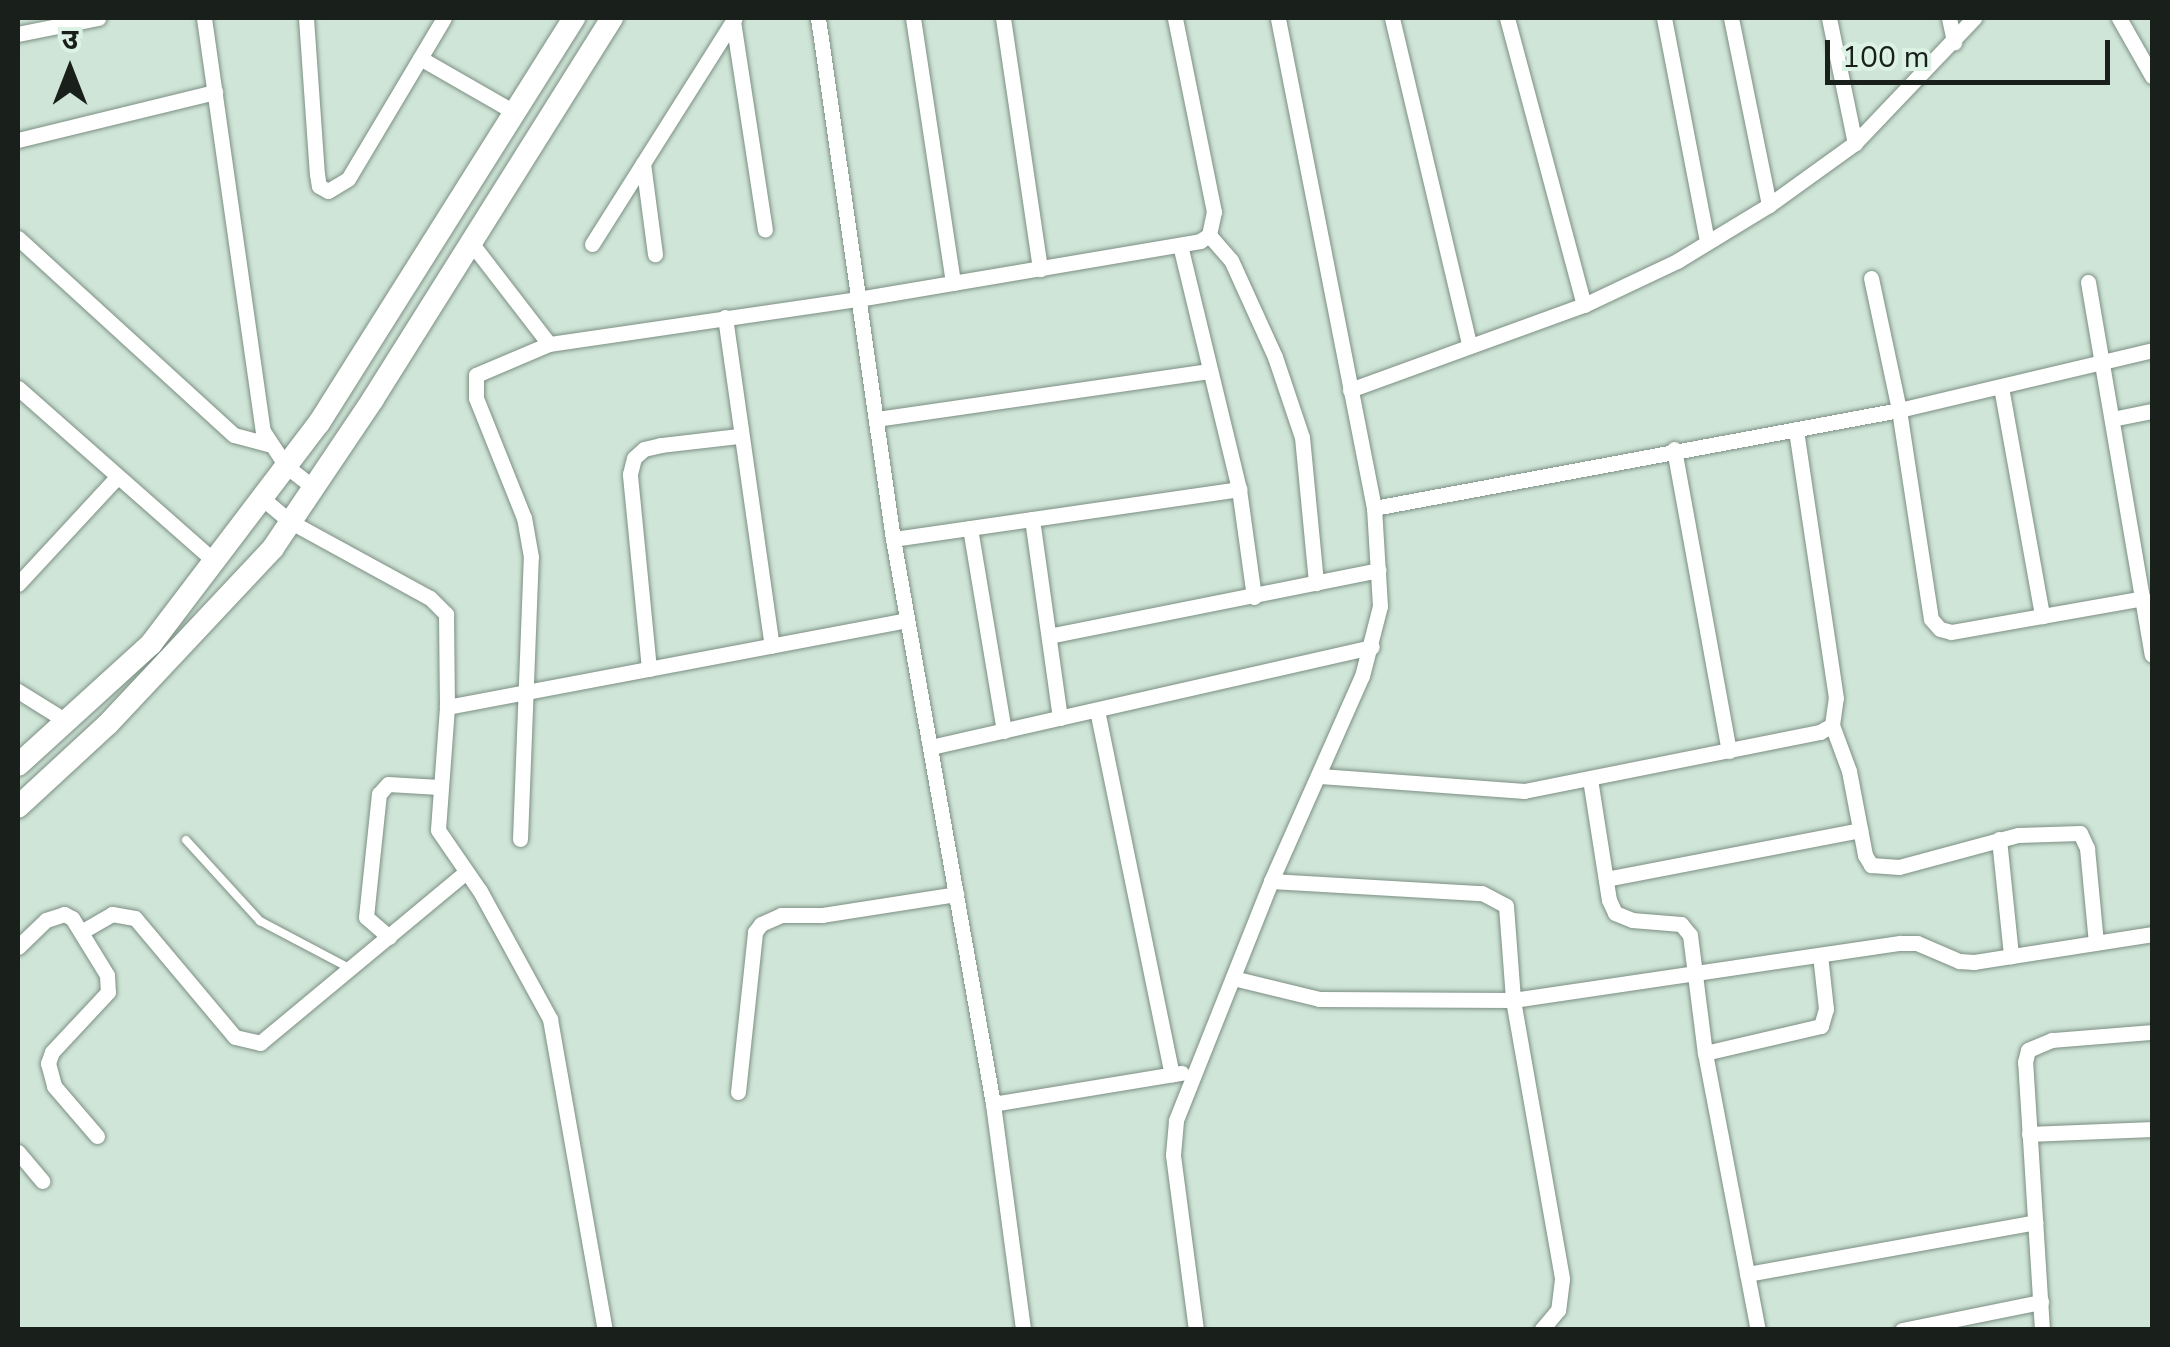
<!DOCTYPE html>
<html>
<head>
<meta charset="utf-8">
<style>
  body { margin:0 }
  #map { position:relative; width:2170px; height:1347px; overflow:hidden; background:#cfe5d7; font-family:"Nunito Sans","Noto Sans Devanagari",sans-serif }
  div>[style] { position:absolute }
  .roads { filter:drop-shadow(0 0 2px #7c8f83) drop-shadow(0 0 2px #7c8f83) }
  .service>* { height:8px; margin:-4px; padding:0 4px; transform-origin:4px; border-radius:4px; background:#fff }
  .minor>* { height:15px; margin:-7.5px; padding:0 7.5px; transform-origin:7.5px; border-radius:7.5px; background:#fff }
  .secondary>* { height:22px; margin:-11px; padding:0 11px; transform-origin:11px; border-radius:11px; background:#fff }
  span { translate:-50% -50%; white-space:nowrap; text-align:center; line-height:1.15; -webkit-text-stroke:8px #dcf2e4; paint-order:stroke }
  .frame { position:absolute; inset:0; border:20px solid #19201c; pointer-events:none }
  .north { position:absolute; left:20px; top:20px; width:100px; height:100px; -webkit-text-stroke:8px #dcf2e4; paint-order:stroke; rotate:0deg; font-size:28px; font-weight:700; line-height:40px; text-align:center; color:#19201c }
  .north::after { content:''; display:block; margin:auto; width:35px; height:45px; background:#19201c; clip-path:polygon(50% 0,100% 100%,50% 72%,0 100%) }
  .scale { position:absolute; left:1825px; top:40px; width:285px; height:45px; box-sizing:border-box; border:5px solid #19201c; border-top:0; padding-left:12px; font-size:30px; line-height:35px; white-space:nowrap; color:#19201c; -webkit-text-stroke:8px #dcf2e4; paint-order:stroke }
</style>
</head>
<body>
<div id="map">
  <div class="roads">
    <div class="service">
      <i style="left:186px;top:840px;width:110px;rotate:47.6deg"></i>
      <i style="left:260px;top:921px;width:101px;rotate:27.8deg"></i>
    </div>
    <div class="minor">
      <i style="left:204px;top:18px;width:417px;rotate:81.9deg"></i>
      <i style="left:263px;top:431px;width:42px;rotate:56.7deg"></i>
      <i style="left:286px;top:466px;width:36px;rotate:38deg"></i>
      <i style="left:306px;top:18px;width:156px;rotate:86deg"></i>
      <i style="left:317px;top:174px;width:12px;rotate:81deg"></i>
      <i style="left:319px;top:186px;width:10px;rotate:29deg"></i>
      <i style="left:328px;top:191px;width:23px;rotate:-31deg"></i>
      <i style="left:348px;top:179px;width:187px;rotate:-59.2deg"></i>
      <i style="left:818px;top:18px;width:526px;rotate:81.81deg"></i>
      <i style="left:893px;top:539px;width:574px;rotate:79.96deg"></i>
      <i style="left:993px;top:1104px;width:228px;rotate:82.4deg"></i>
      <i style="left:913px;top:18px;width:268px;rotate:81.4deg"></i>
      <i style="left:1003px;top:18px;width:254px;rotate:81.6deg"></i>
      <i style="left:1392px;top:18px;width:336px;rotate:76.7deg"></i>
      <i style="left:1507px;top:18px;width:297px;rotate:75deg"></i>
      <i style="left:1664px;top:18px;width:228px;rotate:79.1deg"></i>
      <i style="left:1731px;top:18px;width:191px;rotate:78.5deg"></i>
      <i style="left:1829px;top:18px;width:128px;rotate:78.3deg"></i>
      <i style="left:1949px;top:18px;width:25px;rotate:78deg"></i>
      <i style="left:2119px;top:18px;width:67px;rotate:60.4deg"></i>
      <i style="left:733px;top:21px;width:211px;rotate:81.3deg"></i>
      <i style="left:18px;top:34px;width:82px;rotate:-11.3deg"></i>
      <i style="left:420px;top:58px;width:108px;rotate:29.9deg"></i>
      <i style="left:18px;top:140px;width:203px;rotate:-13.7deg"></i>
      <i style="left:643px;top:163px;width:92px;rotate:82.5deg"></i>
      <i style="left:1209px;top:235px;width:33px;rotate:49deg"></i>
      <i style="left:1231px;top:260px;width:107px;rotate:65.6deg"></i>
      <i style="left:1275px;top:357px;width:84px;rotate:71.4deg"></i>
      <i style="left:1302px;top:437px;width:147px;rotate:84.5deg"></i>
      <i style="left:18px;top:238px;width:292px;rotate:42.4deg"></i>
      <i style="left:234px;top:435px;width:35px;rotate:15deg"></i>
      <i style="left:469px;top:240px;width:131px;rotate:52.4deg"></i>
      <i style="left:592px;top:244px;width:267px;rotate:-57.7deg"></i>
      <i style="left:1180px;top:245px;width:251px;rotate:76.4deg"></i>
      <i style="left:1239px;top:489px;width:109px;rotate:82.1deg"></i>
      <i style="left:1871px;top:278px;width:135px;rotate:78deg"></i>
      <i style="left:1899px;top:410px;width:211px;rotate:81.3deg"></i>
      <i style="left:1931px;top:619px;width:13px;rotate:48deg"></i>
      <i style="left:1940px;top:629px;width:11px;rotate:15deg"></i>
      <i style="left:1951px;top:632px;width:195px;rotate:-10deg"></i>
      <i style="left:2088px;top:282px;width:378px;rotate:80.3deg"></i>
      <i style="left:725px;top:317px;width:332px;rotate:81.9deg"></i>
      <i style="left:2001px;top:387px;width:233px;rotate:79.8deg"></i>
      <i style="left:18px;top:388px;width:261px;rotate:41.4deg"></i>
      <i style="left:1350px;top:390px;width:249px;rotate:-20deg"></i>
      <i style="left:1584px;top:305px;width:103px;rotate:-25.3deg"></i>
      <i style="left:1677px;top:261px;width:108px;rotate:-31.3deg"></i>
      <i style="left:1769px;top:205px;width:106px;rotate:-35.8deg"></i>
      <i style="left:1855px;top:143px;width:173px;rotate:-46.4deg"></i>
      <i style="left:876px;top:419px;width:336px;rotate:-8.2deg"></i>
      <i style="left:2112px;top:419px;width:41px;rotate:-11.3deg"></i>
      <i style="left:1674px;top:449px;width:307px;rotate:79.7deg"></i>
      <i style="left:262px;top:498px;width:38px;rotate:40deg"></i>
      <i style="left:291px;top:522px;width:158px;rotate:28.7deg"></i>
      <i style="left:430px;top:598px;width:23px;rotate:45deg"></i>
      <i style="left:446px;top:614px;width:93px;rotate:89.4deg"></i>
      <i style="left:447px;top:707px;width:123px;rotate:94.2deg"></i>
      <i style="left:438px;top:830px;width:74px;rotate:55.5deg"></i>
      <i style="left:480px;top:891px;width:146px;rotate:61.3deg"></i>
      <i style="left:550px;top:1019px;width:316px;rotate:80deg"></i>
      <i style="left:1374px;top:508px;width:534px;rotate:-10.57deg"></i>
      <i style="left:1899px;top:410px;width:260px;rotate:-13.3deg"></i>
      <i style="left:1032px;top:519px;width:201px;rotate:82deg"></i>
      <i style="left:970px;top:528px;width:206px;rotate:80.5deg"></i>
      <i style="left:893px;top:539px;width:350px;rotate:-8.2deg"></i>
      <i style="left:18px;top:584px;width:146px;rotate:-47.2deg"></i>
      <i style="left:1049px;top:636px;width:336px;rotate:-11.3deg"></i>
      <i style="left:649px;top:669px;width:196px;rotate:-95.6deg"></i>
      <i style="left:630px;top:474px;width:16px;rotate:-76deg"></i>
      <i style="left:634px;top:458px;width:13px;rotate:-42deg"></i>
      <i style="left:644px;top:449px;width:17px;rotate:-13deg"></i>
      <i style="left:661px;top:445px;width:79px;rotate:-6.6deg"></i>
      <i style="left:18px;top:691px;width:57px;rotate:32deg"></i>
      <i style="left:447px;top:707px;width:467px;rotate:-10.7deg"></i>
      <i style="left:1097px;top:710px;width:372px;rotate:78.4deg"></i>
      <i style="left:1832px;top:725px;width:49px;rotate:69.7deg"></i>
      <i style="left:1849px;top:771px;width:86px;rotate:79.2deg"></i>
      <i style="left:1865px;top:855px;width:12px;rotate:59deg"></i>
      <i style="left:1871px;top:865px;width:28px;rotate:4deg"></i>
      <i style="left:1899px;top:867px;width:123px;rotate:-15.1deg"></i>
      <i style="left:2018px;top:835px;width:62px;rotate:-1.8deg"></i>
      <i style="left:2080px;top:833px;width:17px;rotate:65deg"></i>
      <i style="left:2087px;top:848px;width:95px;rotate:84.6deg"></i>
      <i style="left:931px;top:747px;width:452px;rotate:-12.8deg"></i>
      <i style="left:1320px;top:776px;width:205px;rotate:4.2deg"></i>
      <i style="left:1524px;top:791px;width:302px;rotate:-11.3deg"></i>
      <i style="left:1820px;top:732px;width:14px;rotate:-30deg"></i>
      <i style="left:1832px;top:725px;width:27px;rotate:-82deg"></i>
      <i style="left:1836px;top:698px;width:271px;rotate:-98.5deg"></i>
      <i style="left:1590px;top:779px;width:122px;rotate:81.1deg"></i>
      <i style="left:1609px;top:900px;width:14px;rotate:65deg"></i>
      <i style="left:1615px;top:913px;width:18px;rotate:22deg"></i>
      <i style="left:1632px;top:920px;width:49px;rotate:4.7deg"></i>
      <i style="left:1681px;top:924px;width:14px;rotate:51deg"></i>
      <i style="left:1690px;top:935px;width:119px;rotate:82.8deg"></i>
      <i style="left:1705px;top:1053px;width:282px;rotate:79.2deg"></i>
      <i style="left:520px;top:839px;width:282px;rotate:-87.8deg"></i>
      <i style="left:531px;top:557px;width:40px;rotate:-100deg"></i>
      <i style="left:524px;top:518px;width:129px;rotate:-111.8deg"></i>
      <i style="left:476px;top:398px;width:23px;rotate:-90deg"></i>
      <i style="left:476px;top:375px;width:79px;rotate:-23deg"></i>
      <i style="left:549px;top:344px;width:312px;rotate:-8.3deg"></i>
      <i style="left:858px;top:299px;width:347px;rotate:-9.6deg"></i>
      <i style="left:1200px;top:241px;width:11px;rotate:-34deg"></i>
      <i style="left:1209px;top:235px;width:24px;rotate:-78deg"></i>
      <i style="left:1214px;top:212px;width:198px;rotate:-101.4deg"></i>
      <i style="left:1999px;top:839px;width:118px;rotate:84.1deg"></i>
      <i style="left:1606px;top:879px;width:259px;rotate:-10.9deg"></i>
      <i style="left:1271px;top:881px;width:211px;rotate:3.3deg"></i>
      <i style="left:1482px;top:893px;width:27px;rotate:28deg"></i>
      <i style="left:1506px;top:906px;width:94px;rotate:85.7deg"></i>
      <i style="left:1513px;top:1000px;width:283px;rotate:80deg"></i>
      <i style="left:1562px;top:1279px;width:31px;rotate:97deg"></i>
      <i style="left:1558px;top:1310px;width:26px;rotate:130deg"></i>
      <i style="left:81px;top:932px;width:36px;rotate:-30deg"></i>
      <i style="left:112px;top:914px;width:23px;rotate:10deg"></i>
      <i style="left:135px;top:918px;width:155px;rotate:50deg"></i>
      <i style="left:235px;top:1037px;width:26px;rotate:13deg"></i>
      <i style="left:260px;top:1043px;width:268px;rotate:-39.7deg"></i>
      <i style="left:389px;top:937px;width:30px;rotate:-139deg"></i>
      <i style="left:366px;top:917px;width:124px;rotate:-84deg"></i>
      <i style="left:379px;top:794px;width:13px;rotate:-48deg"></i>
      <i style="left:388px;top:784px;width:51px;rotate:3.4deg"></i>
      <i style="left:18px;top:947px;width:39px;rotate:-44deg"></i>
      <i style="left:46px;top:920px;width:19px;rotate:-18deg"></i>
      <i style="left:64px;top:914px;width:9px;rotate:27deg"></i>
      <i style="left:72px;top:918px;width:67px;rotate:58.4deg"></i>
      <i style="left:107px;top:975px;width:17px;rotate:87deg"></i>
      <i style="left:108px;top:992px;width:82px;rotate:133deg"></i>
      <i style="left:52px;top:1052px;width:12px;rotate:110deg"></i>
      <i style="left:48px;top:1063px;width:24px;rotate:75deg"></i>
      <i style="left:54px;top:1086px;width:66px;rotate:49.3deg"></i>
      <i style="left:1233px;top:978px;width:89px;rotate:13.7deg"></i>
      <i style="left:1319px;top:999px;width:194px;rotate:0.3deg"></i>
      <i style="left:1513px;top:1000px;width:391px;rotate:-8.4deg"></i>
      <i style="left:1900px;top:943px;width:17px"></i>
      <i style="left:1917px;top:943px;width:46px;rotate:23.2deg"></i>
      <i style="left:1959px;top:961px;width:15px;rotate:4deg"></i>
      <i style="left:1974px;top:962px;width:180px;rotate:-8.9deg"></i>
      <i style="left:1705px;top:1053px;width:119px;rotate:-13.1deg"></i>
      <i style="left:1821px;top:1026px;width:18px;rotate:-74deg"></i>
      <i style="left:1826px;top:1009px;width:54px;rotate:-96.3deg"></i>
      <i style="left:738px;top:1092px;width:161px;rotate:-83.9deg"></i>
      <i style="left:755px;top:932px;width:10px;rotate:-53deg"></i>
      <i style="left:761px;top:924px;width:22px;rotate:-24deg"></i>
      <i style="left:781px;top:915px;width:41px"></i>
      <i style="left:822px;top:915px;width:136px;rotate:-8.9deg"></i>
      <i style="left:993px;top:1104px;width:191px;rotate:-9.4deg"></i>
      <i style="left:2029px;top:1134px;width:123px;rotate:-2.3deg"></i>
      <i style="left:18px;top:1152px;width:38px;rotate:50deg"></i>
      <i style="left:1747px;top:1274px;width:293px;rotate:-10.2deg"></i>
      <i style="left:1196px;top:1330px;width:177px;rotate:-97.5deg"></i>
      <i style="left:1173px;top:1155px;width:35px;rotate:-85deg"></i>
      <i style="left:1176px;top:1120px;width:257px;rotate:-68.3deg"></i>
      <i style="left:1271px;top:881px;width:224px;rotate:-66.1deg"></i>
      <i style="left:1362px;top:676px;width:72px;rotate:-75.6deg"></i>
      <i style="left:1380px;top:606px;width:98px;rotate:-93.5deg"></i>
      <i style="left:1374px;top:508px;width:499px;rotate:-101.1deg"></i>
      <i style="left:1902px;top:1330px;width:142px;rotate:-11.4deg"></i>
      <i style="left:2042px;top:1330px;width:269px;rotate:-93.6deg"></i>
      <i style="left:2025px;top:1062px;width:12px;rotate:-76deg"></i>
      <i style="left:2028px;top:1050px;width:26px;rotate:-23deg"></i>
      <i style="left:2052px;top:1040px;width:100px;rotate:-4.6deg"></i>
    </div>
    <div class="secondary">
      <i style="left:18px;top:765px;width:180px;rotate:-42.3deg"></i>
      <i style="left:151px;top:644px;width:278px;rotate:-52.8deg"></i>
      <i style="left:319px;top:423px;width:479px;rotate:-57.8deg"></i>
      <i style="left:18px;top:807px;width:122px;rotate:-42.7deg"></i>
      <i style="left:108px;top:724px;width:241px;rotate:-46.8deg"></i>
      <i style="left:273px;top:548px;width:179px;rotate:-56.1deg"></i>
      <i style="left:373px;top:399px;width:450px;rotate:-57.9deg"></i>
    </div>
  </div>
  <div class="frame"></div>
  <div class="north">उ</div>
  <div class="scale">100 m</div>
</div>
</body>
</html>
